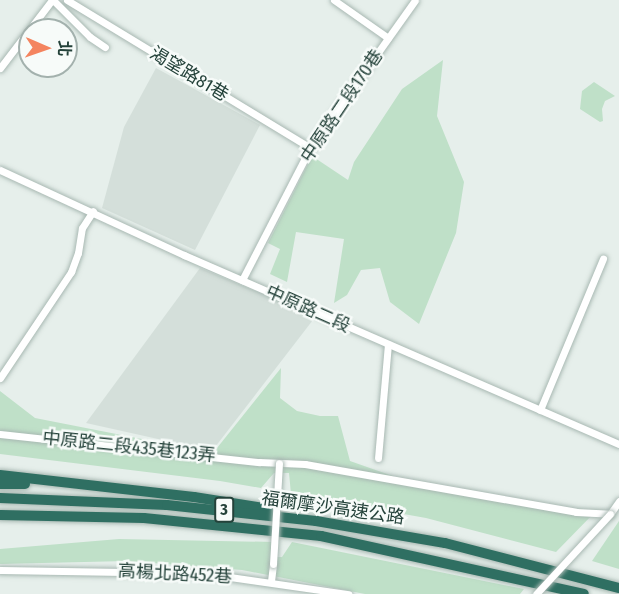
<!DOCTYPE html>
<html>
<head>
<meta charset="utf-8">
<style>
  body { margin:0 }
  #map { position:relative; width:619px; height:594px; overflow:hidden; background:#e6efeb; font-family:"Fira Sans Condensed","Noto Sans TC",sans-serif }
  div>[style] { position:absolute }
  .built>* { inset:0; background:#d4dfda }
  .green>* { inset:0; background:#bfe0c8 }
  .roads { filter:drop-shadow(0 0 2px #a8b8b2) drop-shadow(0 0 2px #a8b8b2) }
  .minor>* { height:7px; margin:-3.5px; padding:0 3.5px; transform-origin:3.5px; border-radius:3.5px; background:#fff }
  .highway>* { height:10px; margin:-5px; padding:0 5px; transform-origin:5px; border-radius:5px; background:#2f6f62 }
  .bridges { filter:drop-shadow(0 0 2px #a8b8b2) drop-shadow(0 0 2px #a8b8b2) }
  .minor-bridge>* { height:7px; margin:-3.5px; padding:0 3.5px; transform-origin:3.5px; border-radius:3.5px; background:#fff }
  span { translate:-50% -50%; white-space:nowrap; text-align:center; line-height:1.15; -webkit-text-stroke:5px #f7fbf9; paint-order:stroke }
  .shield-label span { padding:2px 4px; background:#f7fbf9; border:2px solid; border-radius:4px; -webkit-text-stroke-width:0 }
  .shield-label { font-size:16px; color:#24423a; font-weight:700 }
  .street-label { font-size:18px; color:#24423a }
  .north { position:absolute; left:18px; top:18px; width:60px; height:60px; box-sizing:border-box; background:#f7fbf9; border:2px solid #a3b1ad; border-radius:50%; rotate:92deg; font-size:16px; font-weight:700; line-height:24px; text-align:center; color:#24423a }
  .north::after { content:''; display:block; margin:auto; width:21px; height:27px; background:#f4845f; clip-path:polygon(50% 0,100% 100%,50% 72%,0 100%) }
</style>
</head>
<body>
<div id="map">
  <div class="built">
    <i style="clip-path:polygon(156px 68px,260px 125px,195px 250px,102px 208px,124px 127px)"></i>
    <i style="clip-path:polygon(200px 268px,316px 316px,212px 451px,86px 423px)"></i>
  </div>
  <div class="green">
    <i style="clip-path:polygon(443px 60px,437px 116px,464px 182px,456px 233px,419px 324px,390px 302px,380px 268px,361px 270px,347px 295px,334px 303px,344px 239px,296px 232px,287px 282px,270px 274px,280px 249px,268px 243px,312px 156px,348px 180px,354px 162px,402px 89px)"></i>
    <i style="clip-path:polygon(594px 82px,615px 96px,605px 101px,602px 109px,603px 121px,600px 122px,580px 109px,582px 91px)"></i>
    <i style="clip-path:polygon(281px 368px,280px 398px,297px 411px,320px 416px,338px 416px,350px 461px,404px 480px,595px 512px,556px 552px,426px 518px,291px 494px,289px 473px,274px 473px,261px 488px,220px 481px,0 454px,0 391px,35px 418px,213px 453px)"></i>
    <i style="clip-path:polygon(619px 521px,619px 569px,592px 561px)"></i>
    <i style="clip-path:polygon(119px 539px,275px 542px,276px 557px,282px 557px,292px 542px,524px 589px,520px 594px,365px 594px,242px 570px,126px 561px,0 564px,0 549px)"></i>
  </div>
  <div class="roads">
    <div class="minor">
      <i style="left:53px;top:0;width:52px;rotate:45deg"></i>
      <i style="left:90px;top:37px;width:18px;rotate:34deg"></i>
      <i style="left:67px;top:0;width:285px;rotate:31.3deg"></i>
      <i style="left:334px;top:0;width:66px;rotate:35.1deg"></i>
      <i style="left:0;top:68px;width:86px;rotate:-52.6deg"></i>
      <i style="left:0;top:170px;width:203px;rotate:24.8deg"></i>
      <i style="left:184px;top:255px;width:474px;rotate:23.5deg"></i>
      <i style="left:242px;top:280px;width:148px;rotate:-62.7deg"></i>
      <i style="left:310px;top:148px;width:181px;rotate:-54.6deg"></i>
      <i style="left:0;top:378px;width:128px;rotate:-56.2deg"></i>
      <i style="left:71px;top:272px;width:20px;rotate:-70deg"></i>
      <i style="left:78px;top:253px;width:25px;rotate:-81deg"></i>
      <i style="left:82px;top:228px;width:20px;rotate:-57deg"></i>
      <i style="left:540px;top:410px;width:164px;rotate:-67.4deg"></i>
      <i style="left:0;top:434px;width:261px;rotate:6.2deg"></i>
      <i style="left:259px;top:462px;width:46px;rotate:2.5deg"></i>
      <i style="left:305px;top:464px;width:275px;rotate:10deg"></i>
      <i style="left:576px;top:512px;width:34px;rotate:3deg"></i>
      <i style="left:610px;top:514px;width:16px;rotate:-55deg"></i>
      <i style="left:378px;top:458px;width:114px;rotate:-85deg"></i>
      <i style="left:0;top:570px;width:202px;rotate:0.9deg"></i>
      <i style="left:202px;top:573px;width:148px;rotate:8.2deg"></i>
      <i style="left:271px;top:581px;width:17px;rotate:-83deg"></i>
    </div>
    <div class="highway">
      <i style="left:0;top:475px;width:195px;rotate:6.5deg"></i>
      <i style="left:194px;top:497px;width:83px;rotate:9deg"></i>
      <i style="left:0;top:484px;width:25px"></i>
      <i style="left:0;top:498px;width:167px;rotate:2.4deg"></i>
      <i style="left:167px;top:505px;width:150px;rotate:6.1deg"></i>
      <i style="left:316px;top:521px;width:131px;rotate:9.7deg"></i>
      <i style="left:445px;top:543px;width:180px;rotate:14.5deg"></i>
      <i style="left:0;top:515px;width:144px;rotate:1.2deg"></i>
      <i style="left:144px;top:518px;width:178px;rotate:5.8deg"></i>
      <i style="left:321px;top:536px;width:269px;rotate:12.4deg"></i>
    </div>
  </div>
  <div class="bridges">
    <div class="minor-bridge">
      <i style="left:273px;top:564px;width:101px;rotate:-86.6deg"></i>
      <i style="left:536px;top:594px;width:109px;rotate:-47.2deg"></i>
    </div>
  </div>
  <div class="shield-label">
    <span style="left:224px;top:510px">3</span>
  </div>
  <div class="street-label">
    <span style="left:189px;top:74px;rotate:31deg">渴望路81巷</span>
    <span style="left:342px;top:106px;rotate:-56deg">中原路二段170巷</span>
    <span style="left:308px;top:309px;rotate:24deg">中原路二段</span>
    <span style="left:129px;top:447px;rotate:6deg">中原路二段435巷123弄</span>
    <span style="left:333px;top:508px;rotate:8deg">福爾摩沙高速公路</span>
    <span style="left:175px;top:574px;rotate:3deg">高楊北路452巷</span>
  </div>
  <div class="north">北</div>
</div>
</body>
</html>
